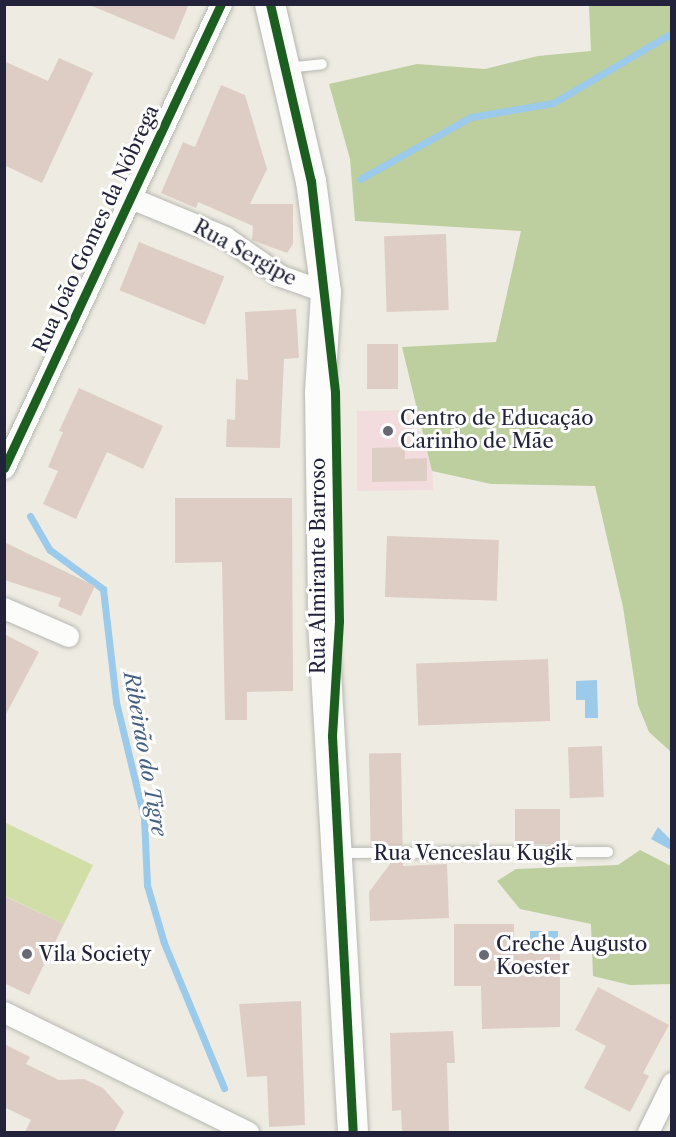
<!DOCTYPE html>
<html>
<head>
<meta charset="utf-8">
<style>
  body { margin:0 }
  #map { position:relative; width:676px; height:1137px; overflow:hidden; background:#eeece2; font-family:"Libre Caslon Text",serif }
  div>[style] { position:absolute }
  .built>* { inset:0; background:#f2dcdd }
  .green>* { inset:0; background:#d2dea7 }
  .forest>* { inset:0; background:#bdce9f }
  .water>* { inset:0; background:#9bcaea; transform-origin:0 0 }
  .stream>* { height:7px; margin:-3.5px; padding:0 3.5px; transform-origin:3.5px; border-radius:3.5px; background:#9bcaea }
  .building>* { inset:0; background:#decdc5; transform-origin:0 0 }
  .roads { filter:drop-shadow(0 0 2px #b7b6b2) drop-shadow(0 0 2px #b7b6b2) }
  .lane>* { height:10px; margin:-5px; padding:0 5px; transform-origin:5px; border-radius:5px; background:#fcfcfb }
  .street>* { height:21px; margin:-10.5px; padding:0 10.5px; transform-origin:10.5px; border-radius:10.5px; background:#fcfcfb }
  .secondary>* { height:30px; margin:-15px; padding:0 15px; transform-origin:15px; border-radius:15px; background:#fcfcfb }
  .cycleway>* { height:9px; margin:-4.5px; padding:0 4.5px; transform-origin:4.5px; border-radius:4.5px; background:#1b5e20 }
  .dots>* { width:16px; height:16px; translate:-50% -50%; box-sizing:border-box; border:3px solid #fff; border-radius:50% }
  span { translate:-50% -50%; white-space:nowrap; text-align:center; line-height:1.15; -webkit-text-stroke:6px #fff; paint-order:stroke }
  .street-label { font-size:20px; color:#22223b }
  .poi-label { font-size:20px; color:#22223b }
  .left { translate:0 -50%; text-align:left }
  .water-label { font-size:21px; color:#445f82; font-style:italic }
  .frame { position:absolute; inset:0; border:6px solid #22223b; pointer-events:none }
</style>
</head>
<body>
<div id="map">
  <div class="built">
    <i style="clip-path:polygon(406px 410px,432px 451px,433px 490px,357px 491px,357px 411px)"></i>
  </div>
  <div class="green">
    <i style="clip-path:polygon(4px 822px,93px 865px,64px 924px,5px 896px)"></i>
  </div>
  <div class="forest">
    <i style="clip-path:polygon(589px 5px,671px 5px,671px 752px,649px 732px,638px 705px,623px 607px,595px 486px,491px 484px,432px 471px,402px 347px,496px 342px,521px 231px,355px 221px,350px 159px,329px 84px,417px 64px,485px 69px,538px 56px,591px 51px)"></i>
    <i style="clip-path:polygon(640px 850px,671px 866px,671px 984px,630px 985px,593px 976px,591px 924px,520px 909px,497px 881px,516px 869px,618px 865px)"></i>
  </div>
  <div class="water">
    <i style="clip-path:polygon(597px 680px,598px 718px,585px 718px,585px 700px,576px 700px,576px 681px)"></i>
    <i style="clip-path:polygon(658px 827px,671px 840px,671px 850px,651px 839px)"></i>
    <i style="left:530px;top:931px;width:28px;height:13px"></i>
  </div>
  <div class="stream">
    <i style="left:360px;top:179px;width:127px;rotate:-29.2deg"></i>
    <i style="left:471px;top:117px;width:83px;rotate:-9.7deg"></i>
    <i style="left:553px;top:103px;width:138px;rotate:-30.5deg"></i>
    <i style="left:30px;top:516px;width:39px;rotate:60deg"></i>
    <i style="left:50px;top:550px;width:66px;rotate:36.3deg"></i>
    <i style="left:103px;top:589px;width:114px;rotate:83.4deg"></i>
    <i style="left:116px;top:702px;width:119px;rotate:76.4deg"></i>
    <i style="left:144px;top:818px;width:67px;rotate:87.4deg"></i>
    <i style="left:147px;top:885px;width:60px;rotate:73.7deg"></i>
    <i style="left:164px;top:943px;width:157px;rotate:67.5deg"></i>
  </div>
  <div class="building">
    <i style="clip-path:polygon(87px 4px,189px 4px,174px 40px)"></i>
    <i style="clip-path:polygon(59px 58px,93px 73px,42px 183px,4px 165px,4px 61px,48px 81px)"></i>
    <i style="clip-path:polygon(221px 85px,245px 95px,267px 169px,250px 204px,293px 204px,293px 244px,287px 253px,252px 240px,253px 226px,198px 202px,196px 208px,161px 193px,183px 142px,195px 147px)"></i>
    <i style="left:446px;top:234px;width:76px;height:62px;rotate:88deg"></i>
    <i style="left:139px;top:242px;width:92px;height:52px;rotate:22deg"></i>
    <i style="clip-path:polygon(296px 309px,299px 358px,284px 359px,280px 448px,226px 447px,227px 419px,235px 420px,236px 379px,248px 380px,245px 312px)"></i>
    <i style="left:398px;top:344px;width:45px;height:31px;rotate:90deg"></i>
    <i style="clip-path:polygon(79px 388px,163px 426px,143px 469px,107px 452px,76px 519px,43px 504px,58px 471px,48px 467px,63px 432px,59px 431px)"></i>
    <i style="clip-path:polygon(405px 447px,405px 459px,427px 458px,427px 481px,372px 482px,372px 448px)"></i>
    <i style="clip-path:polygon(175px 498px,292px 498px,293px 691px,247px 692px,247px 720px,225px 720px,222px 562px,175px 563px)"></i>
    <i style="left:387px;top:536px;width:112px;height:61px;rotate:2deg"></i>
    <i style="clip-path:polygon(4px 542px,95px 586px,81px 616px,58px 606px,61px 598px,4px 580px)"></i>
    <i style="clip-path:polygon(4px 634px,39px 652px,4px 718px)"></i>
    <i style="left:548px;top:659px;width:62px;height:132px;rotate:88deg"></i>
    <i style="left:602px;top:746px;width:51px;height:34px;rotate:88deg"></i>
    <i style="left:401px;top:753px;width:92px;height:32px;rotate:89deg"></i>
    <i style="left:560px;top:809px;width:35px;height:45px;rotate:90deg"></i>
    <i style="clip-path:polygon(393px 860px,403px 860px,403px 866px,447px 864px,449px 918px,370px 921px,369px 892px)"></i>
    <i style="clip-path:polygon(4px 896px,64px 924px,29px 995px,4px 983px)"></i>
    <i style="clip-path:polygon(454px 924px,514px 924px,514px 953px,560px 953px,560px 1027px,482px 1029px,481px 986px,454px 986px)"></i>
    <i style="clip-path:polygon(598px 987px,669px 1025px,643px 1073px,649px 1076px,630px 1112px,584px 1088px,606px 1046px,575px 1030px)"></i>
    <i style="clip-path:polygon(301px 1001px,305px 1125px,269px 1127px,267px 1076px,247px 1077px,239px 1004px)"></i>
    <i style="clip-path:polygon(453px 1031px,455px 1063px,447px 1063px,449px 1132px,402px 1132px,401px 1110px,392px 1111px,390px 1033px)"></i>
    <i style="clip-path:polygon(4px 1044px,30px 1057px,26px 1064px,59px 1080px,84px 1079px,103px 1088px,124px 1112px,114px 1132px,25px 1132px,31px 1120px,4px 1107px)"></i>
  </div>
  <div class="roads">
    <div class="lane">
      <i style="left:286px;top:68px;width:36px;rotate:-6deg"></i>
      <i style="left:338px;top:853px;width:270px;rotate:-0.2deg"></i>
    </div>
    <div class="street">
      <i style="left:131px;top:198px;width:102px;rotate:22.5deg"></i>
      <i style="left:225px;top:237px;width:68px;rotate:34.9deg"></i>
      <i style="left:281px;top:276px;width:48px;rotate:19.6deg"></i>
      <i style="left:4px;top:468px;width:512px;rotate:-64.94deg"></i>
      <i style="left:4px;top:608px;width:70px;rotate:23.6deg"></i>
      <i style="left:4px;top:1012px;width:272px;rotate:26.2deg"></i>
      <i style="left:648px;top:1132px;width:55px;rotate:-63.9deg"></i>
    </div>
    <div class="secondary">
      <i style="left:270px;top:4px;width:182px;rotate:77deg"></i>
      <i style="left:311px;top:181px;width:112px;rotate:82.3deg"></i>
      <i style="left:326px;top:292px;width:100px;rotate:93.4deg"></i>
      <i style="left:320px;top:392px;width:229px;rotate:89.2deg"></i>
      <i style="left:323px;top:621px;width:512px;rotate:86.64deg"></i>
    </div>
  </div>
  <div class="cycleway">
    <i style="left:270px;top:4px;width:182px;rotate:77deg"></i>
    <i style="left:311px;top:181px;width:212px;rotate:83.5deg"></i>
    <i style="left:335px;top:392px;width:229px;rotate:89deg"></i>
    <i style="left:339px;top:621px;width:115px;rotate:93.5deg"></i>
    <i style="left:332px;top:736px;width:397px;rotate:87deg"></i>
    <i style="left:4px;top:468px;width:512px;rotate:-64.94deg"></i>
  </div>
  <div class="dots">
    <i style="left:388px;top:431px;background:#696975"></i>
    <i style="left:27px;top:954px;background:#696975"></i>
    <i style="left:484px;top:955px;background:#696975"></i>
  </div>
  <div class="street-label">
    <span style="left:96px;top:229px;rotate:-65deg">Rua João Gomes da Nóbrega</span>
    <span style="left:245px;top:253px;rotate:29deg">Rua Sergipe</span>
    <span style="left:318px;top:566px;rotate:-90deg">Rua Almirante Barroso</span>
    <span style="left:473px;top:853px">Rua Venceslau Kugik</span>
  </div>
  <div class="poi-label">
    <span class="left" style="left:400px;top:430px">Centro de Educação<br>Carinho de Mãe</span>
    <span class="left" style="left:496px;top:956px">Creche Augusto<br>Koester</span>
    <span class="left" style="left:39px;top:954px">Vila Society</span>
  </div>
  <div class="water-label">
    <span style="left:145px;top:754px;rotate:80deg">Ribeirão do Tigre</span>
  </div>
  <div class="frame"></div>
</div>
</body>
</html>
